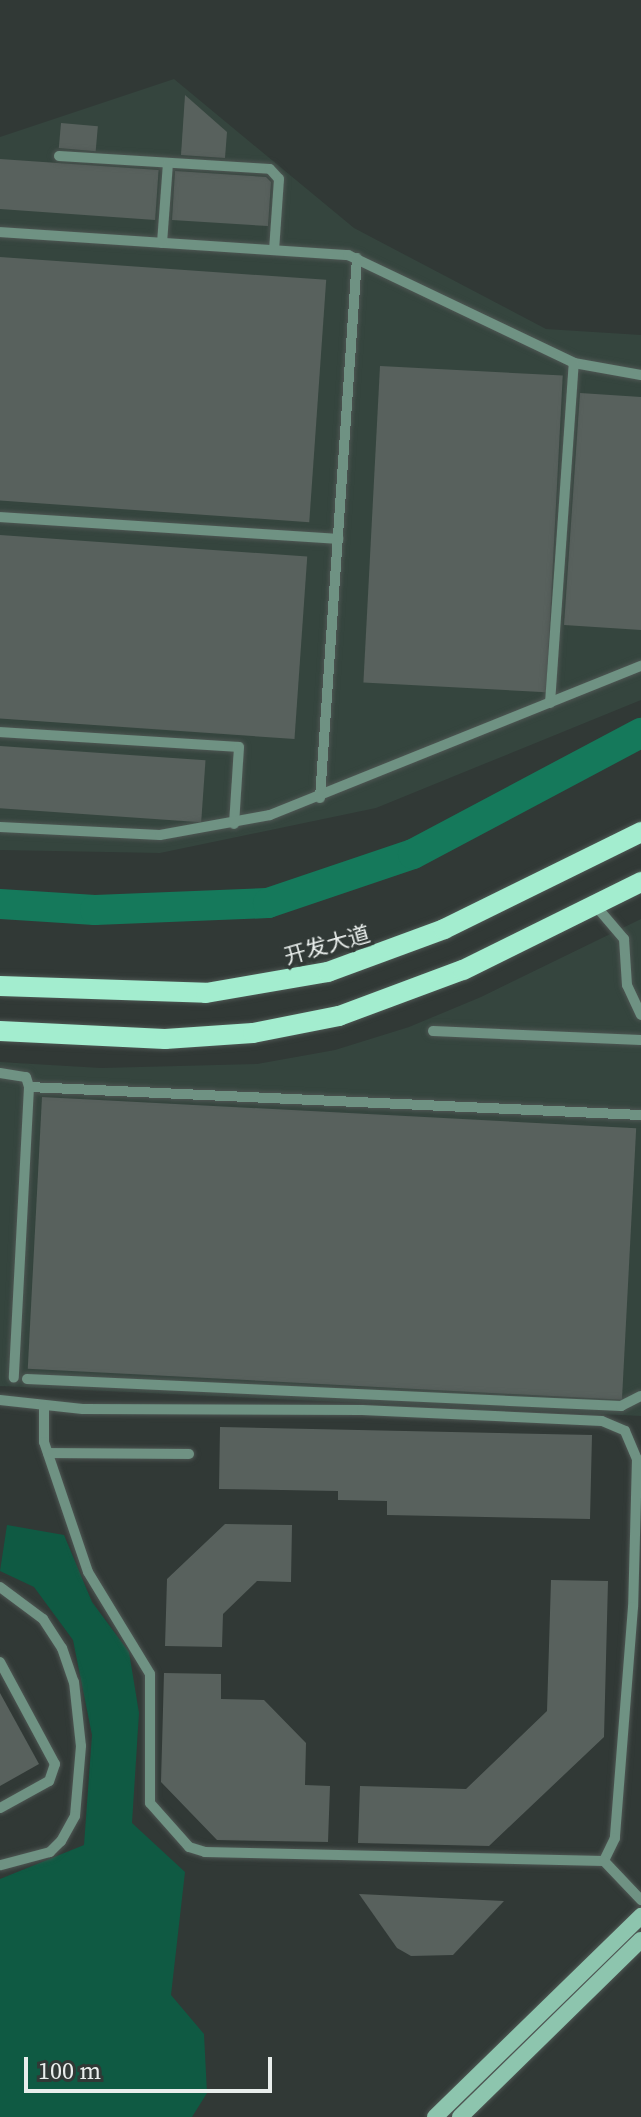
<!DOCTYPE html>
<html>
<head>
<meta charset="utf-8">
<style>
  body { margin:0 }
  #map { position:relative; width:641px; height:2117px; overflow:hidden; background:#313936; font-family:"Source Serif 4","Noto Sans SC",serif }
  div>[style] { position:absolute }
  .built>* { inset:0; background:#35453e }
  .green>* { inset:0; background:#0f5a43 }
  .river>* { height:30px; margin:-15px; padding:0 15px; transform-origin:15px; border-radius:15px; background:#15795b }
  .building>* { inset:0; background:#58615d; transform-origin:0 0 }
  .roads { filter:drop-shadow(0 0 2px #4e5653) drop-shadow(0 0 2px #4e5653) }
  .lane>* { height:10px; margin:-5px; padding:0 5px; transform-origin:5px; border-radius:5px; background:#6f9283 }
  .secondary>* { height:16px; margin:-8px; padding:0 8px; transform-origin:8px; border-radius:8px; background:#8dc5ae }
  .primary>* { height:20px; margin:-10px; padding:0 10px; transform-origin:10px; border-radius:10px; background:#a3edcf }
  span { translate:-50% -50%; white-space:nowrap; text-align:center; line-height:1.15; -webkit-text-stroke:7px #313936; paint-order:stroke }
  .street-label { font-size:22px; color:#e9eeec }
  .scale { position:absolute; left:24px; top:2057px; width:248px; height:36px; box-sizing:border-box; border:4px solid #e9eeec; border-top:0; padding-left:10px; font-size:24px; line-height:28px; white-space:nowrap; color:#e9eeec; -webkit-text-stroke:6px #313936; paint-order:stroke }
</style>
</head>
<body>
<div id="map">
  <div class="built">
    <i style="clip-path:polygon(174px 79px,354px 228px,546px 329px,641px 335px,641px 700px,376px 808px,160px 853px,0 850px,0 137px)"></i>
    <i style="clip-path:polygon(641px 919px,641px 1416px,0 1386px,0 1062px,101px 1068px,257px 1064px,335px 1050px,409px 1027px,481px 997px)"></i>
  </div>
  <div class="green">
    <i style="clip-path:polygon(7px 1525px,64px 1535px,92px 1602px,129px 1652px,139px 1713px,132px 1823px,185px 1872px,171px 1995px,204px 2034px,207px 2093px,192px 2117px,0 2117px,0 1879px,84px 1845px,92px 1735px,73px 1640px,34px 1587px,0 1571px)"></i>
  </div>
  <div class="river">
    <i style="left:0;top:904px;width:95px;rotate:3.6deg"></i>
    <i style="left:95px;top:910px;width:173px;rotate:-2.3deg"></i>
    <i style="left:268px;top:903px;width:153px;rotate:-18.7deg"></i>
    <i style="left:413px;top:854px;width:258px;rotate:-28deg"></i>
  </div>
  <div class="building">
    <i style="clip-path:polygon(185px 95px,227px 132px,225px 158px,181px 155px)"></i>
    <i style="left:61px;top:123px;width:37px;height:25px;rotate:5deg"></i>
    <i style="left:0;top:159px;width:159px;height:50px;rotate:4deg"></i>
    <i style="clip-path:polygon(175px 171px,266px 177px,271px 182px,268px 226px,172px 220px)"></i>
    <i style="left:0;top:257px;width:327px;height:243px;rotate:4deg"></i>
    <i style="left:380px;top:366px;width:183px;height:317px;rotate:3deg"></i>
    <i style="clip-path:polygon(580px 393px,641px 397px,641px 630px,564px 625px)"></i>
    <i style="left:0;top:535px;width:308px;height:183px;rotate:4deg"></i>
    <i style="left:0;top:746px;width:206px;height:62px;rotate:4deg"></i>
    <i style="left:42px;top:1097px;width:595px;height:272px;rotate:3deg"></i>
    <i style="clip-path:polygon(220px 1427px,592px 1435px,590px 1519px,387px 1515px,387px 1501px,338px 1500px,338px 1491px,219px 1489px)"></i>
    <i style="clip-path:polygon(225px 1524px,292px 1525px,291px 1582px,257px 1581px,223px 1614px,222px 1647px,165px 1646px,167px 1579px)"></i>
    <i style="clip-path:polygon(551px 1580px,608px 1581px,604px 1737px,489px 1846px,358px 1843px,360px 1786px,466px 1789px,547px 1711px)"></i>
    <i style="clip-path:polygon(164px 1673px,221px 1674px,221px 1699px,264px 1700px,306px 1743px,305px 1785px,330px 1786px,328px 1842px,217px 1840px,161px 1782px)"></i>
    <i style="clip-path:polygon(0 1693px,39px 1764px,0 1786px)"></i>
    <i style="clip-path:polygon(359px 1894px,504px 1901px,453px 1955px,411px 1956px,397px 1948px)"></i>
  </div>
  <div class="roads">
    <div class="lane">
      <i style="left:59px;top:156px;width:211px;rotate:3.5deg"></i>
      <i style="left:270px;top:169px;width:13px;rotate:48deg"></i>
      <i style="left:279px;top:179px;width:71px;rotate:94deg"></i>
      <i style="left:0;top:232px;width:349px;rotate:3.8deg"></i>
      <i style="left:348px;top:255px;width:250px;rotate:25.5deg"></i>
      <i style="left:574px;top:363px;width:68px;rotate:10.2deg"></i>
      <i style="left:162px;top:243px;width:80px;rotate:-85.7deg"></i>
      <i style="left:0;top:517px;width:339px;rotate:3.7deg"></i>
      <i style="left:550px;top:703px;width:341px;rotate:-86deg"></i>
      <i style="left:0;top:732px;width:239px;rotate:3.6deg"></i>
      <i style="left:239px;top:747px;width:77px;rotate:93.7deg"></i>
      <i style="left:320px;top:798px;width:541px;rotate:-86.08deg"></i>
      <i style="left:0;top:827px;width:160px;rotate:2.9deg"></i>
      <i style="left:160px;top:835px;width:112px;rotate:-10.3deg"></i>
      <i style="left:270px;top:815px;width:400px;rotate:-21.9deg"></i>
      <i style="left:595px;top:905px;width:45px;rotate:49.5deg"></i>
      <i style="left:624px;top:939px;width:46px;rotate:86.3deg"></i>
      <i style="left:627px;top:985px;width:33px;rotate:65deg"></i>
      <i style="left:433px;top:1031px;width:208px;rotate:2.5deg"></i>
      <i style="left:0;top:1073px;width:26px;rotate:9deg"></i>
      <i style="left:26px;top:1077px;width:10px;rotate:73deg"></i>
      <i style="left:29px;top:1087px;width:291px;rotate:93deg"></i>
      <i style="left:29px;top:1087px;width:613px;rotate:2.62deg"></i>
      <i style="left:27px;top:1379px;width:595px;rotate:2.6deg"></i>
      <i style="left:621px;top:1406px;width:22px;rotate:-27deg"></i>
      <i style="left:0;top:1400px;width:83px;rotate:6.2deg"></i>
      <i style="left:83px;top:1409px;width:279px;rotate:0.2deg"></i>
      <i style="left:362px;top:1410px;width:240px;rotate:2.6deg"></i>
      <i style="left:602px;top:1421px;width:25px;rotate:23deg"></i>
      <i style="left:625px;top:1431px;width:30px;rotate:67deg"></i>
      <i style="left:637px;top:1459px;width:148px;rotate:91.5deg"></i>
      <i style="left:633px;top:1607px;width:232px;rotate:94.5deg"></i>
      <i style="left:615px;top:1838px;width:25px;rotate:116deg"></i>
      <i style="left:44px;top:1405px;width:37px;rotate:90deg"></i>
      <i style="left:44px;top:1442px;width:137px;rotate:71.3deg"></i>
      <i style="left:88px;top:1572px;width:119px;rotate:58.7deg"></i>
      <i style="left:150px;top:1674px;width:129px;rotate:90deg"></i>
      <i style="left:150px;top:1803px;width:59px;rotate:48.4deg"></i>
      <i style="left:189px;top:1847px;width:17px;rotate:17deg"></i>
      <i style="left:205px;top:1852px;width:399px;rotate:1.3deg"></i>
      <i style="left:604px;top:1861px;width:54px;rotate:46.5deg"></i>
      <i style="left:48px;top:1453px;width:141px;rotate:0.4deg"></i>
      <i style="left:0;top:1587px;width:54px;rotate:36.7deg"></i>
      <i style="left:43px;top:1619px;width:35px;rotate:57deg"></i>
      <i style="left:62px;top:1648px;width:36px;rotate:71deg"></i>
      <i style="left:74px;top:1682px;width:64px;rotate:83.8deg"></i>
      <i style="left:81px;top:1746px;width:70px;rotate:94.9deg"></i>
      <i style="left:75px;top:1816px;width:29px;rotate:119deg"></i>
      <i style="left:61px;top:1841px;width:16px;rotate:135deg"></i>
      <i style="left:50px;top:1852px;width:51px;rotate:165.1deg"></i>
      <i style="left:0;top:1662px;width:116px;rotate:61.7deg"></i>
      <i style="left:55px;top:1764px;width:18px;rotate:109deg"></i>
      <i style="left:49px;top:1781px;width:56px;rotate:151.1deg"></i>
    </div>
    <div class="secondary">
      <i style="left:435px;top:2117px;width:288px;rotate:-44.3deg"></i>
      <i style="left:460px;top:2117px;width:253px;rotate:-44.4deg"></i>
    </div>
    <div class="primary">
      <i style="left:0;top:986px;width:206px;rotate:1.9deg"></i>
      <i style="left:206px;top:993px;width:124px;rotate:-9.8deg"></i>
      <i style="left:328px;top:972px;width:124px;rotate:-20.3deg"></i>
      <i style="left:444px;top:929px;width:220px;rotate:-26.2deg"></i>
      <i style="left:0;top:1031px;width:165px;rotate:2.8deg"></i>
      <i style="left:165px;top:1039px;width:88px;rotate:-3.9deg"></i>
      <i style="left:253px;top:1033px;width:88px;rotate:-11.2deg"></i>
      <i style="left:339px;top:1016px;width:132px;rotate:-20.4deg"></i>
      <i style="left:463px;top:970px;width:199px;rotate:-26.3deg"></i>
    </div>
  </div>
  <div class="street-label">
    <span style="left:327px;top:945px;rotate:-16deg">开发大道</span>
  </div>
  <div class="scale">100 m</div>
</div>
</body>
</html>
